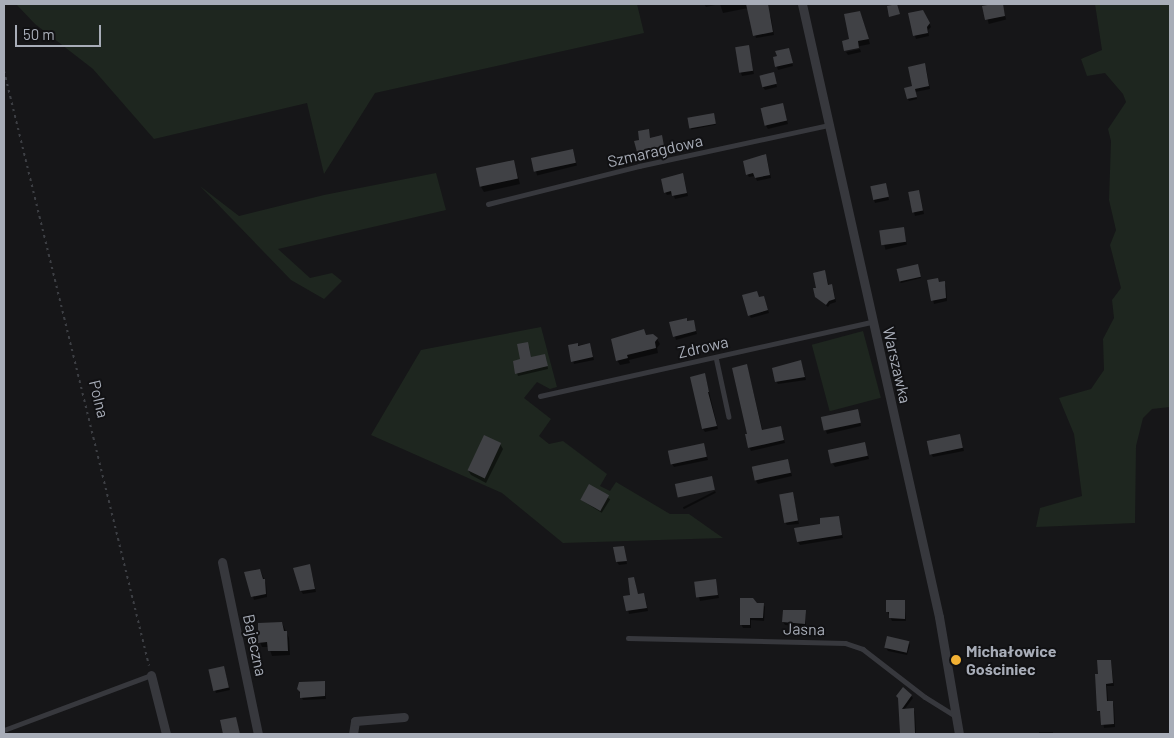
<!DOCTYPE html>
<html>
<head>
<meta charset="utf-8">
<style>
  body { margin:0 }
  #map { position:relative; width:1174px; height:738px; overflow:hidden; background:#161618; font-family:Barlow,sans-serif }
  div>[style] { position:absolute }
  .green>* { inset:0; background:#1e261f; transform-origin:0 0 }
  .shadow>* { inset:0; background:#0007; transform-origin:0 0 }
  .building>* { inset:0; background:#404145; transform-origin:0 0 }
  .path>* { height:2px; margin-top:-1px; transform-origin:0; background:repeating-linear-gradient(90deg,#3d3f44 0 2.5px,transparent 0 6.5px) }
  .lane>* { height:4.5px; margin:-2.25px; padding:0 2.25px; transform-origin:2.25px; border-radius:2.25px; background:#37383d }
  .street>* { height:9px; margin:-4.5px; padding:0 4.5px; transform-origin:4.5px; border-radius:4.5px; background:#37383d }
  .dots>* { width:14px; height:14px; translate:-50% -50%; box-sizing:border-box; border:2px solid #111113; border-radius:50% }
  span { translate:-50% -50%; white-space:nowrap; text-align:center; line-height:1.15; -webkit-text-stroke:4px #111113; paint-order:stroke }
  .street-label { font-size:16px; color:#a8adb8 }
  .poi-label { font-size:16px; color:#a8adb8; font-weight:700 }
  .left { translate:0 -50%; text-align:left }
  .frame { position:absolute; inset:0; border:5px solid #a8adb8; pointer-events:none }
  .scale { position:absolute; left:15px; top:25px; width:86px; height:22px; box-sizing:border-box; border:2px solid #a8adb8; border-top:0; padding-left:6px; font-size:15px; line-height:18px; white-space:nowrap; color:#a8adb8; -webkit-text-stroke:4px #111113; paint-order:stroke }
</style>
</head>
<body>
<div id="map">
  <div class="green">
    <i style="clip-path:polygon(16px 4px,637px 4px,644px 33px,375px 93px,324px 174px,307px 103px,154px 139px,93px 69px,35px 24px)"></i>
    <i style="clip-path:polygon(1095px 4px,1170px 4px,1170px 407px,1152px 409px,1143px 418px,1136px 446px,1135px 523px,1036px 527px,1040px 508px,1082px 496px,1074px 434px,1059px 398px,1091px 389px,1104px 370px,1103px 339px,1114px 318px,1112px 300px,1121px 288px,1110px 245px,1116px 230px,1109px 200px,1111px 141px,1108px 129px,1126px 102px,1123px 94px,1105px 73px,1087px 76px,1081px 59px,1102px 50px)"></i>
    <i style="clip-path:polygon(436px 173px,446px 210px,278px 249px,310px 278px,332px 273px,342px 281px,324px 299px,291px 280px,200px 186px,239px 216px,324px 195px)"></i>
    <i style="clip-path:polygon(541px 327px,557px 387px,550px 389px,537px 382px,524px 398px,551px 419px,539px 436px,549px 444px,563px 441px,607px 474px,600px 486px,610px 491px,616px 482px,670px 514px,689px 514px,723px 538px,563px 543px,502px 493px,371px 435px,421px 350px)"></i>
    <i style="left:863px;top:331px;width:69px;height:53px;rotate:75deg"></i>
  </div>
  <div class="shadow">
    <i style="clip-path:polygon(704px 4px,761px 4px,763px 16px,769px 14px,771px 17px,774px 35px,756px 38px,748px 8px,723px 13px,720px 4px,706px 7px)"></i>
    <i style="left:1002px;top:4px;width:16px;height:18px;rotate:75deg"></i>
    <i style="clip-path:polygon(923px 11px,931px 27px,928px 30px,929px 36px,916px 39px,915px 36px)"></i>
    <i style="clip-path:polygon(860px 12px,870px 44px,845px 49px,851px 40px)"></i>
    <i style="clip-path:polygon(748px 47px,754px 74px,742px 76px,741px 73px)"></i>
    <i style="clip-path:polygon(789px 49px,793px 66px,778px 70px,774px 58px)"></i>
    <i style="clip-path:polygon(860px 49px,861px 52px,848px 55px,846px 52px)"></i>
    <i style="clip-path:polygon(926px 67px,930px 89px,915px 92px,917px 99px,909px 101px,908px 99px)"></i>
    <i style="clip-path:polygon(773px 73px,777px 87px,765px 90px,763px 87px)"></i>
    <i style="clip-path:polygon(784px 108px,788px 124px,768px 129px,766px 126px)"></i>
    <i style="left:714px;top:115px;width:10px;height:25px;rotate:79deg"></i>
    <i style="clip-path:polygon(664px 148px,665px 149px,639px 155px,638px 153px)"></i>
    <i style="left:573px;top:150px;width:16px;height:41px;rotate:76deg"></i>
    <i style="clip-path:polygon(767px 159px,771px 178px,757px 181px,755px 176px,749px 177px,747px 174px)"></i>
    <i style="clip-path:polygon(514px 162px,520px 184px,484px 192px,481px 187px)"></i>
    <i style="clip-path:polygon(684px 178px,688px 196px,675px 199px,673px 194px,667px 195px,665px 192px)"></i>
    <i style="clip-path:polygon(885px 185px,889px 200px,875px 203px,874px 200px)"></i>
    <i style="clip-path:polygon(909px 194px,920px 195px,924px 214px,915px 216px)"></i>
    <i style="left:903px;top:229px;width:16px;height:22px;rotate:76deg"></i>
    <i style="clip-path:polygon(918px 266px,921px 278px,901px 283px,900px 282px)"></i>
    <i style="clip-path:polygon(825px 272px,829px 286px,833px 288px,836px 302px,830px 304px,828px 307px,816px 297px)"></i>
    <i style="clip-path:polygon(937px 279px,940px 283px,944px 282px,946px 285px,947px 301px,934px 304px,928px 281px)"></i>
    <i style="clip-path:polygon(764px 297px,769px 313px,751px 318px,749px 315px,759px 298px)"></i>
    <i style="clip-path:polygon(693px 321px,697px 334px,676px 340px,671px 323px)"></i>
    <i style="clip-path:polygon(646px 337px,657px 339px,660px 344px,657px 348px,658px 353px,629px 360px,630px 363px,620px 365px,617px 360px)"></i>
    <i style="clip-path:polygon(590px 344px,594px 360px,574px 364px,569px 346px)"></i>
    <i style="clip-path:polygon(529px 346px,531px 358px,546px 358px,548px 369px,518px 376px,517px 373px)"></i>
    <i style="clip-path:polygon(801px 361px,806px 380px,778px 384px,776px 381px)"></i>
    <i style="clip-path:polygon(747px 366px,763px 432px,782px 431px,785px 443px,751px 451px,749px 447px)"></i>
    <i style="clip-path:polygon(705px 375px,718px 429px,705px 432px,703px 429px)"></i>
    <i style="clip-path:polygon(859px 414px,861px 426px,827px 434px,826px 431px)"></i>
    <i style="clip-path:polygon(960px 435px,964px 451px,933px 457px,931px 454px)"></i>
    <i style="clip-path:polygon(500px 444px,503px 449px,486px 483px,471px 475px,468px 470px)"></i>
    <i style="clip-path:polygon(865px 444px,869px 459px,835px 467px,833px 464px)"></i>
    <i style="clip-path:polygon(704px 445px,708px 460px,674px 467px,672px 464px)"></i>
    <i style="clip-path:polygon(788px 461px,792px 476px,758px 484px,756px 481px)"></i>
    <i style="left:589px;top:486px;width:25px;height:16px;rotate:32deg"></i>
    <i style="left:715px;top:491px;width:2px;height:36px;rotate:63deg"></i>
    <i style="clip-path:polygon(792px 493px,799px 524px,787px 525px,785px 522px)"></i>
    <i style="clip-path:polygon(838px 517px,843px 538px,800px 545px,798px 542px)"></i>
    <i style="clip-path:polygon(624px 547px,627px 564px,619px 565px,617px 562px)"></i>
    <i style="clip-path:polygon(310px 566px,316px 592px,303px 594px,301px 591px)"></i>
    <i style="clip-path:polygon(260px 570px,266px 583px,267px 597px,254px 600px,246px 573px)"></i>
    <i style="clip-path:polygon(634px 578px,638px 595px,644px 594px,645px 597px,648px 611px,629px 614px,625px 597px,631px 596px)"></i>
    <i style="clip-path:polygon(715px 581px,719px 598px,700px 601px,695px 582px)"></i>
    <i style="clip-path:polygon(904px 601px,906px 621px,892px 621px,887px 611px)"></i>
    <i style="clip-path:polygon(756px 604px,763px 604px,765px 607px,764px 621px,751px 620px,751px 628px,743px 628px,741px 624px)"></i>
    <i style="clip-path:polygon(805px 611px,806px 627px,785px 625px,783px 622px)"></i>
    <i style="clip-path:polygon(282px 623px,289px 638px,290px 655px,272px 656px,269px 647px,262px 647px,260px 642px)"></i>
    <i style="clip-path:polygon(908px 642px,910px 645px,907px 655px,888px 651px,886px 648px)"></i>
    <i style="clip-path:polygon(1111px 661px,1114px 686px,1107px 686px,1108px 702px,1113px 702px,1114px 705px,1115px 727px,1104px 728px,1102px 714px,1098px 711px,1099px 675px)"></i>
    <i style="clip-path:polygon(224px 668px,230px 690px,216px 693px,215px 690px)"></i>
    <i style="clip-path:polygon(324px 683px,326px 699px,303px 700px,298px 689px)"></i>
    <i style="clip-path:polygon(911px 696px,913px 698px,904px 710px,914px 710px,915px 712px,916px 734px,902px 734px,900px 699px)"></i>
    <i style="left:1039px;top:732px;width:14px;height:2px"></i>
  </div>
  <div class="building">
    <i style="clip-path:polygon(746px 4px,768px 4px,773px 32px,753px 36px)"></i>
    <i style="clip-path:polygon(897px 4px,900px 14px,889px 17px,887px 6px)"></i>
    <i style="clip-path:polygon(993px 4px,1003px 4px,1005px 16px,985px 20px,982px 6px)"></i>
    <i style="clip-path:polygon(923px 10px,930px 23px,927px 27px,928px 33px,913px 36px,908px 13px)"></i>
    <i style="clip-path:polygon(860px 11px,869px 39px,858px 41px,859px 48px,844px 51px,842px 41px,849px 39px,844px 14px)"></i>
    <i style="left:749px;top:45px;width:26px;height:14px;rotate:81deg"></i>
    <i style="clip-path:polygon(789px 48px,793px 63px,775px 67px,773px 57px,777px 56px,775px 51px)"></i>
    <i style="clip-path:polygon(925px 63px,929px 86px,915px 89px,917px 97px,907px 99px,904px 88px,912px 86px,908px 67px)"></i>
    <i style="left:774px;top:72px;width:12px;height:15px;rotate:76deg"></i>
    <i style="left:783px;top:103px;width:18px;height:23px;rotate:77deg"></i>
    <i style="left:714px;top:113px;width:11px;height:27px;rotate:80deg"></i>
    <i style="clip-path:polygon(649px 129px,650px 138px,662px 135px,664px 146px,637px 152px,634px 141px,639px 140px,638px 131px)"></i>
    <i style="left:573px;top:149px;width:14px;height:43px;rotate:78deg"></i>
    <i style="clip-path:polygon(766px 154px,770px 175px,755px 178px,753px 173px,746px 175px,743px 161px)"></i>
    <i style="left:514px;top:160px;width:19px;height:39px;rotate:78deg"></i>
    <i style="clip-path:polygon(683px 173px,687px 193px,672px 196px,671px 191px,664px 193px,661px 179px)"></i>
    <i style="left:886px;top:183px;width:14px;height:16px;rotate:78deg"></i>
    <i style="left:919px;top:190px;width:21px;height:11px;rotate:79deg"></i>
    <i style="left:904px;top:227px;width:15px;height:25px;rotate:82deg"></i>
    <i style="left:918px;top:264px;width:13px;height:22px;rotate:77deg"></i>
    <i style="clip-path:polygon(825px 270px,828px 285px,832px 284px,835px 299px,829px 301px,826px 305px,815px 297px,813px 288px,816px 288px,813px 273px)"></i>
    <i style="clip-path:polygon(938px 278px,939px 282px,945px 281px,946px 298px,931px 301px,927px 280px)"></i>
    <i style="clip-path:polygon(757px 291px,759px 297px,764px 296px,768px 310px,748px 316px,742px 295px)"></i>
    <i style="clip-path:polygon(687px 318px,687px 321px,694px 320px,696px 331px,673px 337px,669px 322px)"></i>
    <i style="clip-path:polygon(644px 329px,646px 335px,653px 334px,658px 338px,655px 342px,656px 348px,627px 355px,628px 358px,616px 361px,611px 339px)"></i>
    <i style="clip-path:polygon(528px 342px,531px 357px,545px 354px,548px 366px,515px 374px,513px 361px,520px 359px,517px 344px)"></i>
    <i style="clip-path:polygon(578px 343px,578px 346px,590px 343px,593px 357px,571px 362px,568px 345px)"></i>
    <i style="clip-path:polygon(801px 360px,805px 377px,775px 382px,772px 368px)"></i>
    <i style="clip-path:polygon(747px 364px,762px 430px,781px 426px,784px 440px,748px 448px,745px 434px,747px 434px,732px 368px)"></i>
    <i style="clip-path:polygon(705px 373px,709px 392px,708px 392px,717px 426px,702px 429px,690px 377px)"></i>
    <i style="left:858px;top:409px;width:14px;height:38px;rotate:78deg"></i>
    <i style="left:960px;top:434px;width:14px;height:34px;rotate:78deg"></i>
    <i style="left:484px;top:435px;width:19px;height:39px;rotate:25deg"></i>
    <i style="left:865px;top:442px;width:14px;height:38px;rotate:78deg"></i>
    <i style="left:704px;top:443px;width:14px;height:37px;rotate:78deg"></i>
    <i style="left:788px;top:459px;width:14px;height:37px;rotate:78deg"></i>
    <i style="left:712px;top:476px;width:14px;height:38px;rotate:78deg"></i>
    <i style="left:589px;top:484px;width:23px;height:18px;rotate:29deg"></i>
    <i style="left:793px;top:492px;width:29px;height:14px;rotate:80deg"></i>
    <i style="clip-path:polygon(839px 516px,842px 535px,797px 542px,794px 528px,820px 524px,820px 518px)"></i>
    <i style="clip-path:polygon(624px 546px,627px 561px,616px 562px,613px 547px)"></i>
    <i style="clip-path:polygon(310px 564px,315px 589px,300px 591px,293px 568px)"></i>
    <i style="clip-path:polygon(260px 569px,263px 579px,265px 579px,266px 594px,251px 597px,244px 572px)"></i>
    <i style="clip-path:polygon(634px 577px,638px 594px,644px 593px,647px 608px,626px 611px,623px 596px,630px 595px,628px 578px)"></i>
    <i style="left:716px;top:579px;width:16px;height:22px;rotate:83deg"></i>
    <i style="clip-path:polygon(740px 598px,753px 598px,757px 603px,764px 603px,763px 618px,750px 618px,750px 625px,740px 625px)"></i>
    <i style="clip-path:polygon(886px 600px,905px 600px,905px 619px,889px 618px,889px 612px,886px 612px)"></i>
    <i style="clip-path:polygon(783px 610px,806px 610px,805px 624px,782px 622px)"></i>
    <i style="clip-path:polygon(282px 622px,284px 631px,287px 631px,288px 651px,268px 651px,267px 642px,258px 643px,258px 623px)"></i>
    <i style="left:887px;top:636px;width:23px;height:12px;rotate:13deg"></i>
    <i style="clip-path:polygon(1097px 660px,1111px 660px,1113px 683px,1106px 684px,1107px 701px,1113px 701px,1114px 724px,1101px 725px,1100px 711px,1097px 711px,1095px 674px,1098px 674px)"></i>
    <i style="left:224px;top:666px;width:22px;height:16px;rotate:77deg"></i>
    <i style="clip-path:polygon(325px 681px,325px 696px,300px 698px,300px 692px,297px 689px,299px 682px)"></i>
    <i style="clip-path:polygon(903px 687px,912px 695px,902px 709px,914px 708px,915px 733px,900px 733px,898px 698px,896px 696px)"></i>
    <i style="clip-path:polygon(236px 717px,240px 734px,223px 734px,220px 720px)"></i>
  </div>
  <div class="path">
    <i style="left:4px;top:71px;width:612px;rotate:76.3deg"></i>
  </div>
  <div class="lane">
    <i style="left:488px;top:204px;width:156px;rotate:-14.1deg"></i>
    <i style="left:639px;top:166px;width:193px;rotate:-12.2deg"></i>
    <i style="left:716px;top:357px;width:61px;rotate:77.8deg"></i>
    <i style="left:540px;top:396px;width:340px;rotate:-12.6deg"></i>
    <i style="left:628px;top:638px;width:217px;rotate:1.3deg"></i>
    <i style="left:845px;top:643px;width:19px;rotate:18deg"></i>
    <i style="left:863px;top:649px;width:78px;rotate:37.7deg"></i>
    <i style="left:925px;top:697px;width:34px;rotate:32deg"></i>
    <i style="left:4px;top:730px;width:157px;rotate:-20.5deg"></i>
  </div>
  <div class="street">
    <i style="left:802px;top:4px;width:628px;rotate:77.4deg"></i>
    <i style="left:939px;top:617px;width:119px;rotate:80.3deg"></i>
    <i style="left:222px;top:562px;width:176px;rotate:78.2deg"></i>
    <i style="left:151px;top:675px;width:61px;rotate:75.7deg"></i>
    <i style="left:353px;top:734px;width:13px;rotate:-81deg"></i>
    <i style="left:355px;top:721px;width:49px;rotate:-4.7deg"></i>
  </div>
  <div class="dots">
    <i style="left:956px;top:660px;background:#f2b134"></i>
  </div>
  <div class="street-label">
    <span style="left:655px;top:151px;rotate:-13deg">Szmaragdowa</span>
    <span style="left:703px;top:347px;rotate:-13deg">Zdrowa</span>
    <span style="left:897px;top:365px;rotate:77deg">Warszawka</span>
    <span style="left:99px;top:399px;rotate:76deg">Polna</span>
    <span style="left:804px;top:629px;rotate:1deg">Jasna</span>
    <span style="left:255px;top:645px;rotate:78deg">Bajeczna</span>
  </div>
  <div class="poi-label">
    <span class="left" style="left:966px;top:660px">Michałowice<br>Gościniec</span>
  </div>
  <div class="frame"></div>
  <div class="scale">50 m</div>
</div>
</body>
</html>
